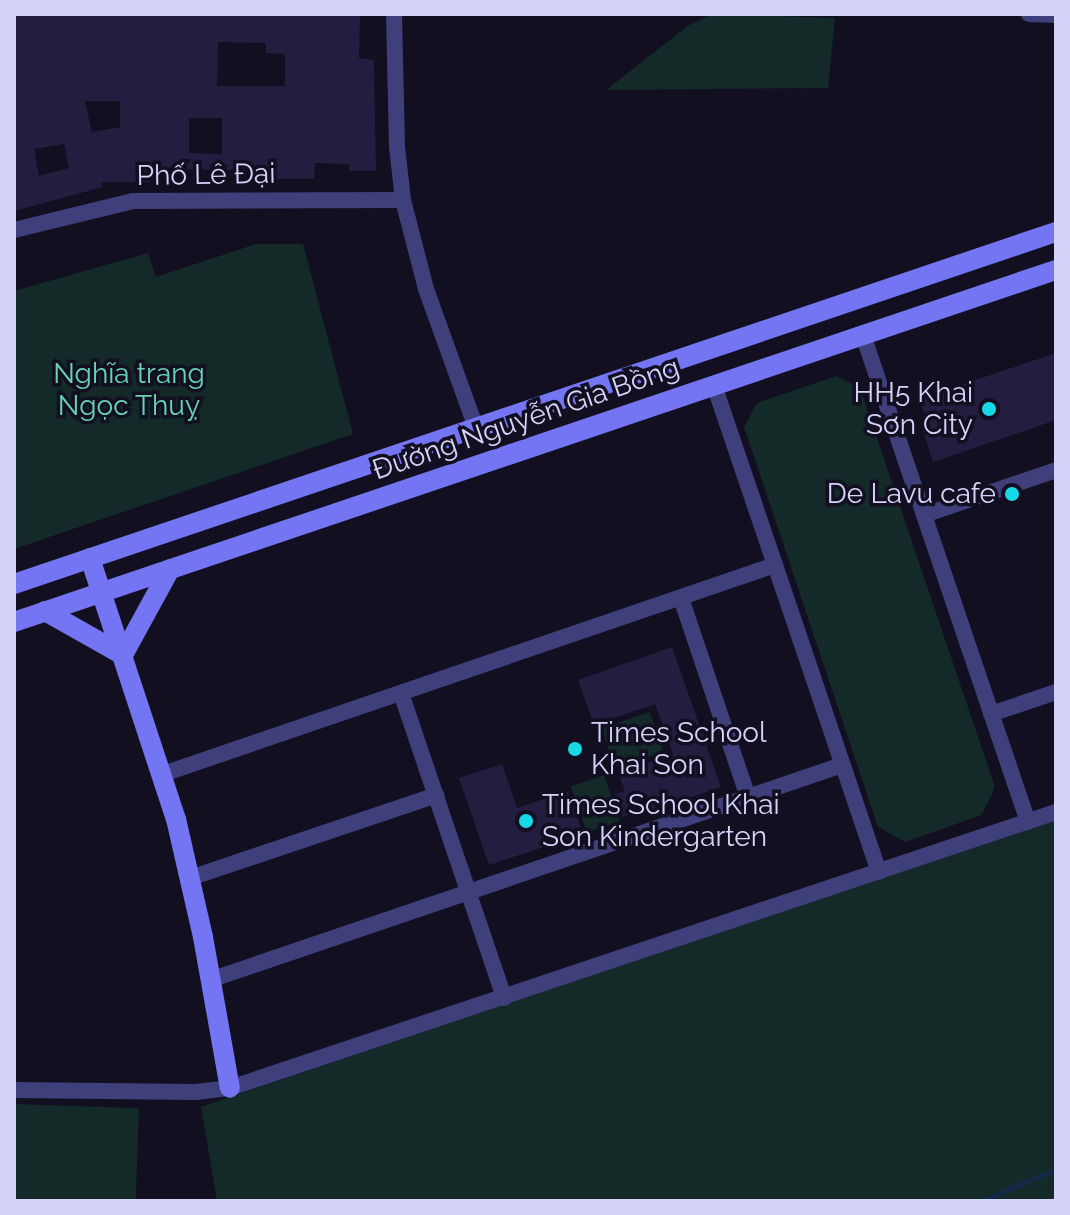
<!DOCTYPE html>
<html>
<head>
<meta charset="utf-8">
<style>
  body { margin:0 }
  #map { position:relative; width:1070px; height:1215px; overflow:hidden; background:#120f21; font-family:Raleway,sans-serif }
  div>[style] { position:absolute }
  .green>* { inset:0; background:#132a29; transform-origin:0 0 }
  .stream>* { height:5px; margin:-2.5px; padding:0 2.5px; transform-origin:2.5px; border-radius:2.5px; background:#142946 }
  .building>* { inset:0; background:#231d40 }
  .street>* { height:16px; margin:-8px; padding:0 8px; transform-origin:8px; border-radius:8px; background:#3f3f7c }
  .secondary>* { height:20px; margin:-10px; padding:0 10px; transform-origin:10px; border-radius:10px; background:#7375f2 }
  .dots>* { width:22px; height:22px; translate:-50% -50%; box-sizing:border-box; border:4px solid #120f21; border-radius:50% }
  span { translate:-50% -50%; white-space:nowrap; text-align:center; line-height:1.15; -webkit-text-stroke:7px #120f21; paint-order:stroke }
  .street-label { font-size:28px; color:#d6d3fb }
  .park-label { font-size:28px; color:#66d4b4 }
  .poi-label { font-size:28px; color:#d6d3fb }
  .right { translate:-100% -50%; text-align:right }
  .left { translate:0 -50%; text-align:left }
  .frame { position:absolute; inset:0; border:16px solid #d6d3fb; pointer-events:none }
</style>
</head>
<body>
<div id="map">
  <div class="green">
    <i style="clip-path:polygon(713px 14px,835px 18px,828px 88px,606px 90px,689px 25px)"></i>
    <i style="clip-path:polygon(256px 244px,303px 244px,353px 434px,14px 549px,14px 291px,148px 253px,156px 277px)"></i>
    <i style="clip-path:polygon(836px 376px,860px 388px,995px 787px,982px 815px,905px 842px,878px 827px,744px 427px,757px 403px)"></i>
    <i style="left:650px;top:712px;width:42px;height:51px;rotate:72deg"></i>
    <i style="left:604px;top:775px;width:49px;height:35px;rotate:71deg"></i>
    <i style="clip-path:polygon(1056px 817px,1056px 1201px,217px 1201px,201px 1107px)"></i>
    <i style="left:14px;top:1104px;width:125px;height:97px;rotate:2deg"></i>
  </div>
  <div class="stream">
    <i style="left:981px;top:1201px;width:82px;rotate:-23.1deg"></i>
  </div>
  <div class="building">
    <i style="clip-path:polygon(evenodd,14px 14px,360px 14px,359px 58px,374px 60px,376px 171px,349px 171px,349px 164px,315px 163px,314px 179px,253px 179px,253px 171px,239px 170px,151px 169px,151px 182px,101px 182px,103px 187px,14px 211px,14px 14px,218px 42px,266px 43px,266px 53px,285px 54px,285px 86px,217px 86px,218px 42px,14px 14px,85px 101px,120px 101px,120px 127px,92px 132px,85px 101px,14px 14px,189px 118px,222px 118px,222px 154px,189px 153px,189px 118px,14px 14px,64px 144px,69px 168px,39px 176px,34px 149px,64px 144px)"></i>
    <i style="clip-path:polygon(1056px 353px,1056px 420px,933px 462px,923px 430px,929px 428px,919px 399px)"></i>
    <i style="clip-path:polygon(672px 647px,721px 787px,634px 817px,632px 813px,623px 817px,615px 794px,625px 791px,618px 773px,673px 754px,655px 704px,594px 725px,578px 680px)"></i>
    <i style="clip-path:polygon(502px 764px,517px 808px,568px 791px,583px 834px,489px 865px,459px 778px)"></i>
  </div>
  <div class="street">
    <i style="left:394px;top:14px;width:133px;rotate:88.7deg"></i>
    <i style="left:397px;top:147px;width:53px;rotate:83.5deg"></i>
    <i style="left:403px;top:200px;width:92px;rotate:75.5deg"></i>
    <i style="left:426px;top:289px;width:148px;rotate:70.2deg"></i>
    <i style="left:1029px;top:14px;width:27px;rotate:2deg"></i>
    <i style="left:14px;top:230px;width:122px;rotate:-13.7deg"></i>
    <i style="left:133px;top:201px;width:270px;rotate:-0.2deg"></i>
    <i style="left:863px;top:335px;width:514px;rotate:71.28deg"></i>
    <i style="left:714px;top:385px;width:514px;rotate:71.28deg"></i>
    <i style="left:924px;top:515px;width:139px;rotate:-18.8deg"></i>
    <i style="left:681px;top:598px;width:210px;rotate:71.4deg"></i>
    <i style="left:401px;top:693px;width:322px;rotate:71.3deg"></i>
    <i style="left:991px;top:714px;width:69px;rotate:-18.7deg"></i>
    <i style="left:163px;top:774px;width:647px;rotate:-18.86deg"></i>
    <i style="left:190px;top:878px;width:260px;rotate:-18.6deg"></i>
    <i style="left:210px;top:980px;width:668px;rotate:-18.79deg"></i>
    <i style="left:14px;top:1090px;width:182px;rotate:0.6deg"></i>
    <i style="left:196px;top:1092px;width:34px;rotate:-7deg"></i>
    <i style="left:230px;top:1088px;width:871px;rotate:-18.48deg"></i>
  </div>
  <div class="secondary">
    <i style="left:90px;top:558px;width:275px;rotate:71.8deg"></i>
    <i style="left:176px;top:819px;width:121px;rotate:77.1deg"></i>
    <i style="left:203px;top:937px;width:153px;rotate:79.9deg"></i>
    <i style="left:14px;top:584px;width:1100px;rotate:-18.67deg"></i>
    <i style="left:45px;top:611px;width:90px;rotate:29.4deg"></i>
    <i style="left:123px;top:655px;width:98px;rotate:-61.3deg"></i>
    <i style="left:14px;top:622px;width:1100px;rotate:-18.67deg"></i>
  </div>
  <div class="dots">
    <i style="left:989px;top:409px;background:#15d9e5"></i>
    <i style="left:1012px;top:494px;background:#15d9e5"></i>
    <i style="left:575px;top:749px;background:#15d9e5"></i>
    <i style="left:526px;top:821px;background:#15d9e5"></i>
  </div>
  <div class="street-label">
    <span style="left:206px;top:175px;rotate:-1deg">Phố Lê Đại</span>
    <span style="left:526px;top:419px;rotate:-19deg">Đường Nguyễn Gia Bồng</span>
  </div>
  <div class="park-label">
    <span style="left:129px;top:390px">Nghĩa trang<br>Ngọc Thuỵ</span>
  </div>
  <div class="poi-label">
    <span class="right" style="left:973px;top:409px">HH5 Khai<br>Sơn City</span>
    <span class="right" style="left:996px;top:494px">De Lavu cafe</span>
    <span class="left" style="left:591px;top:749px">Times School<br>Khai Son</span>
    <span class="left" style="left:542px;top:821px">Times School Khai<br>Son Kindergarten</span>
  </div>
  <div class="frame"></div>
</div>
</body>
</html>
